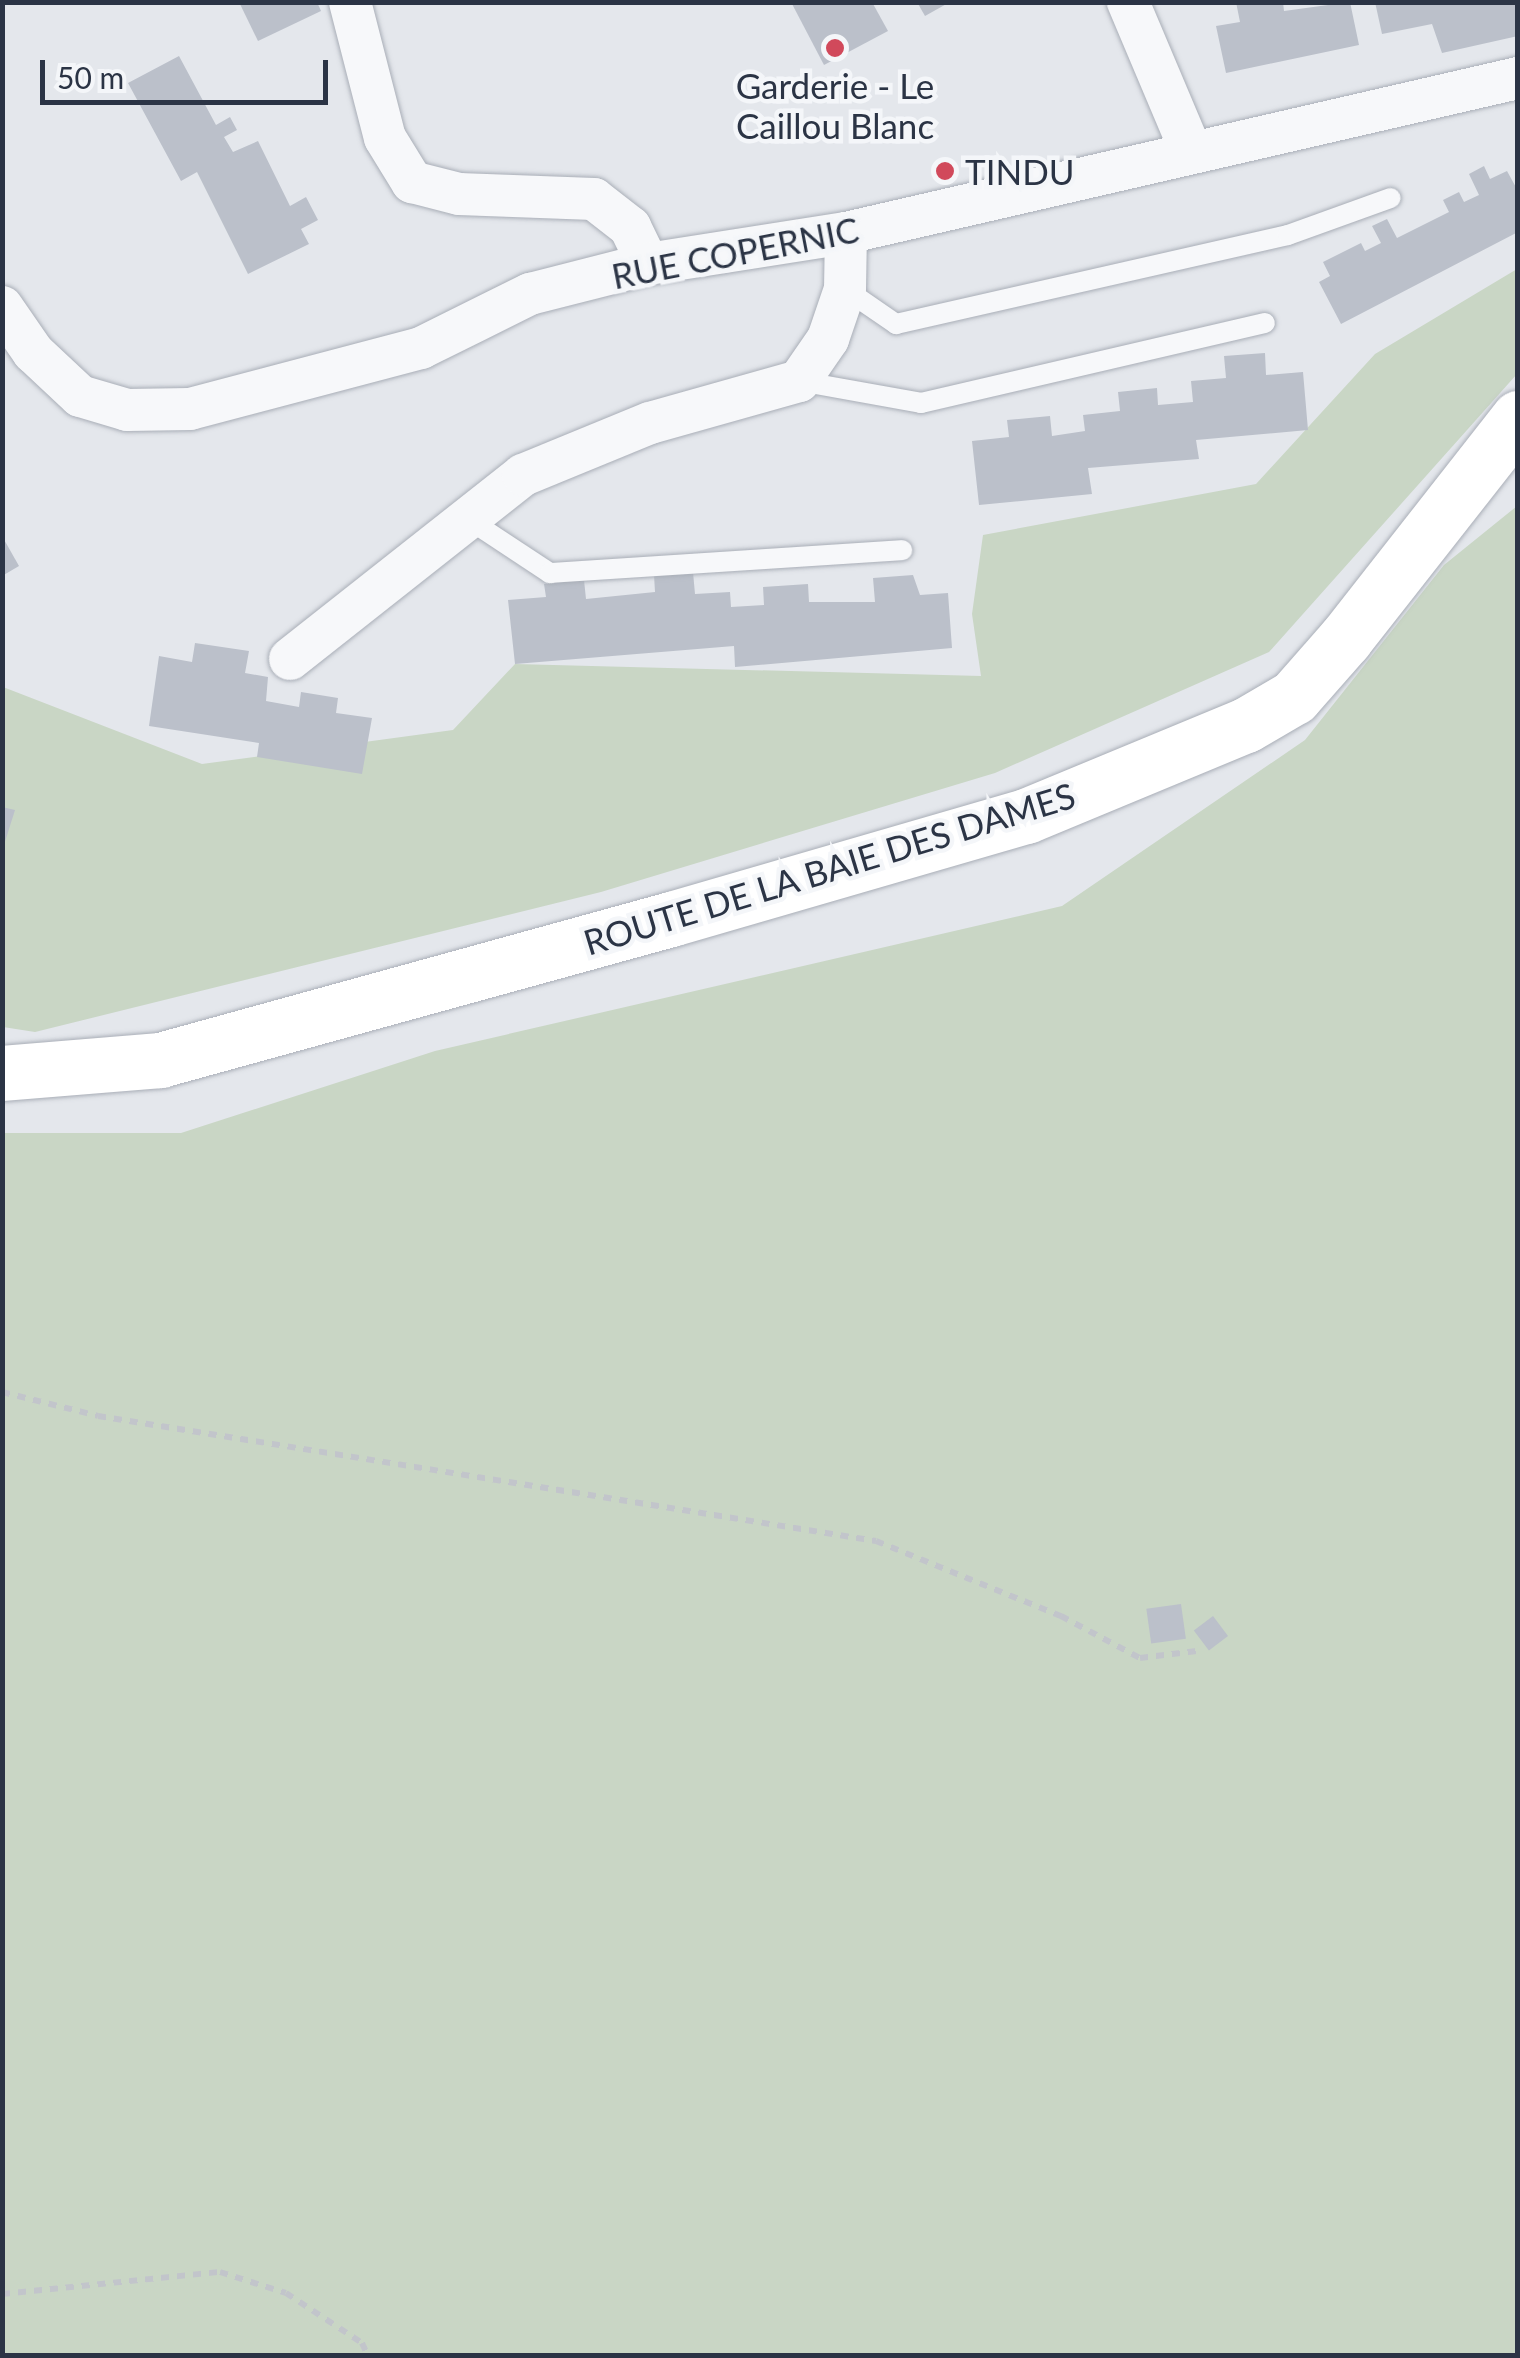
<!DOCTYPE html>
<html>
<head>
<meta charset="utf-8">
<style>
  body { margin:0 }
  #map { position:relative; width:1520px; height:2358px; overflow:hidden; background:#e4e7ec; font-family:Lato,sans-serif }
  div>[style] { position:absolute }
  .green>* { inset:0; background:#c9d6c5 }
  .building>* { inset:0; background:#bbc0ca; transform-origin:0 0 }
  .path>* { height:6px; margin-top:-3px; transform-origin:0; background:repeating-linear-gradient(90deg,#c2c5cb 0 8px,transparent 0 16px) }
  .roads { filter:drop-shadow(0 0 2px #a9aeb7) drop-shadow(0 0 2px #a9aeb7) }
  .service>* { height:20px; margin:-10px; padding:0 10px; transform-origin:10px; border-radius:10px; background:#f7f8fa }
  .minor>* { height:42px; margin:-21px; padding:0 21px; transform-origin:21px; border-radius:21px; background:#f7f8fa }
  .secondary>* { height:55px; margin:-27.5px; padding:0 27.5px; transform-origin:27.5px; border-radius:27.5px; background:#fff }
  .dots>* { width:28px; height:28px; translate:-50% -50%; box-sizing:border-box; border:5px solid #f4f6f9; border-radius:50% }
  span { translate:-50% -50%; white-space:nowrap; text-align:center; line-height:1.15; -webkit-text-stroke:9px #f4f6f9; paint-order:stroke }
  .poi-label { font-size:35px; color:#2b3445 }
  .left { translate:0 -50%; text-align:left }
  .street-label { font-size:35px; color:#2b3445 }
  .frame { position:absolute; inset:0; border:5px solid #2b3445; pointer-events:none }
  .scale { position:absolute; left:40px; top:60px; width:288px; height:45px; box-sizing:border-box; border:5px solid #2b3445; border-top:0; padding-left:12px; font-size:30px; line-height:35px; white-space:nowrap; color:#2b3445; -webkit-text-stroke:8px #f4f6f9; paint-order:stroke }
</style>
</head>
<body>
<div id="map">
  <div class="green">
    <i style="clip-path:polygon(1517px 269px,1517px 374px,1269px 652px,995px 773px,601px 892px,35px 1032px,3px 1027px,3px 687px,202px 764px,453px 730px,515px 664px,981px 676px,972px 614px,983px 535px,1256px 484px,1375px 354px)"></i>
    <i style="clip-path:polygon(1517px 506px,1517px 2355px,3px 2355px,2px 1133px,181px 1133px,435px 1051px,1062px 906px,1305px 740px,1444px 565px)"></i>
  </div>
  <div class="building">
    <i style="clip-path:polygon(239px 2px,317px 2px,321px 11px,258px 41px)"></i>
    <i style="clip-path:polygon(791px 2px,872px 2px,888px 31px,824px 65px)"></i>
    <i style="clip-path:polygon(917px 2px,950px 2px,925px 16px)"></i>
    <i style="clip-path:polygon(1236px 2px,1283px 2px,1284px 11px,1350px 2px,1359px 45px,1226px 73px,1216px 26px,1240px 22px)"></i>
    <i style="clip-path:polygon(1375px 2px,1518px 2px,1518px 36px,1442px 53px,1432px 24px,1382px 34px)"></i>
    <i style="clip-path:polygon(179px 56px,216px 125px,230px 117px,237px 130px,224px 137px,233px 152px,258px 141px,290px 206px,306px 197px,318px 220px,301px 229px,309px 244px,248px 274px,197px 172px,181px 181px,128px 83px)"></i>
    <i style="clip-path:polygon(1484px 166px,1490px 179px,1507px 171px,1518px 191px,1518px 232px,1341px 324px,1319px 282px,1330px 276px,1323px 262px,1361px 243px,1365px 251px,1381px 243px,1372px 226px,1387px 219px,1397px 238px,1449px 212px,1443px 200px,1459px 192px,1464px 202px,1479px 195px,1469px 174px)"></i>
    <i style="clip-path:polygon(1265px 353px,1266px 375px,1303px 372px,1308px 430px,1196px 440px,1199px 459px,1088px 468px,1092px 494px,979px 505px,972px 441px,1009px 437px,1007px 420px,1050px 416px,1052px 436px,1085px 431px,1083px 415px,1120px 411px,1118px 392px,1157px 388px,1158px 405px,1193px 402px,1191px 381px,1226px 378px,1224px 356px)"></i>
    <i style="clip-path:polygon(2px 536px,19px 566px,2px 576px)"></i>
    <i style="clip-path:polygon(693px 572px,695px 594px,730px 592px,731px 607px,764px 605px,763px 587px,808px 584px,809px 602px,875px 602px,873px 578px,913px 575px,920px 595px,948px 593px,952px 648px,735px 667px,734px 646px,515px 664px,508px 600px,546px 597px,544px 584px,584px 580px,586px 599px,655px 592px,654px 575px)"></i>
    <i style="clip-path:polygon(195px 643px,249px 651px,245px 673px,268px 677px,266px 701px,299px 707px,301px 692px,338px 698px,336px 713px,372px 718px,362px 774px,257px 757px,259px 743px,149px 726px,159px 656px,192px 662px)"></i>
    <i style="clip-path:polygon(2px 807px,15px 810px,3px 848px,2px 848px)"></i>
    <i style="left:1181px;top:1604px;width:35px;height:35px;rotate:82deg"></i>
    <i style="left:1213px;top:1616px;width:25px;height:24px;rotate:53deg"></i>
  </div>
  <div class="path">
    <i style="left:2px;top:1392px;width:99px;rotate:14deg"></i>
    <i style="left:98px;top:1416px;width:788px;rotate:9.13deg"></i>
    <i style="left:876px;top:1541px;width:200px;rotate:22.1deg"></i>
    <i style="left:1061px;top:1616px;width:89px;rotate:28deg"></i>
    <i style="left:1140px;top:1658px;width:57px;rotate:-7deg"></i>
    <i style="left:2px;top:2294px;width:219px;rotate:-5.8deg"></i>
    <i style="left:220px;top:2272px;width:69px;rotate:17.7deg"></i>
    <i style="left:286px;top:2293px;width:91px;rotate:33.3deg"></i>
    <i style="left:362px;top:2343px;width:14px;rotate:65deg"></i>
  </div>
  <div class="roads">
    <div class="service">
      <i style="left:845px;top:289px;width:62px;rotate:34.5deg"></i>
      <i style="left:896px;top:324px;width:402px;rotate:-12.8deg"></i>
      <i style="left:1288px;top:235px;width:109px;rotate:-19.8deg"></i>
      <i style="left:799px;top:381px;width:124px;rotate:10.2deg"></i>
      <i style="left:921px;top:403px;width:353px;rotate:-13.1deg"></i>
      <i style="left:471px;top:521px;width:95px;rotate:33.4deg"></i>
      <i style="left:550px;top:573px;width:353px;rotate:-3.7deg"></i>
    </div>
    <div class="minor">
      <i style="left:350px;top:2px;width:140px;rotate:75.6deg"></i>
      <i style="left:385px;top:138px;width:52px;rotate:58.5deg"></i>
      <i style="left:412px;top:182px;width:49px;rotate:14.3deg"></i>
      <i style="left:459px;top:194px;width:135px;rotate:2.1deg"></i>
      <i style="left:594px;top:199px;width:46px;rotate:37.9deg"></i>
      <i style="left:630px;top:227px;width:41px;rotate:64.1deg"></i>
      <i style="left:1128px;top:2px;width:160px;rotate:67.1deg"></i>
      <i style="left:2px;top:307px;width:55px;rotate:55.4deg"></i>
      <i style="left:33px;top:352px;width:64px;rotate:43.1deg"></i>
      <i style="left:80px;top:396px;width:49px;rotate:16.6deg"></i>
      <i style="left:127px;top:410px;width:63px;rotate:-0.9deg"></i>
      <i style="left:190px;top:409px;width:239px;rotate:-14.8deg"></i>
      <i style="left:421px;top:348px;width:122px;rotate:-26.4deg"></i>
      <i style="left:530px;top:294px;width:122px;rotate:-14.3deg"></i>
      <i style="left:648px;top:264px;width:200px;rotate:-8.9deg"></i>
      <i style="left:846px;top:233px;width:690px;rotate:-12.99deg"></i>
      <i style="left:290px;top:659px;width:297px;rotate:-38.3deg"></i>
      <i style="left:523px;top:475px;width:137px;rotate:-22.3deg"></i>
      <i style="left:650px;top:423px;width:155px;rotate:-15.7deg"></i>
      <i style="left:799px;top:381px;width:51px;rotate:-55.4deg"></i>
      <i style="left:828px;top:339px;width:53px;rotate:-71.2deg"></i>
      <i style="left:845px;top:289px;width:56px;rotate:-89deg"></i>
    </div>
    <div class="secondary">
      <i style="left:2px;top:1073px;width:159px;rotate:-4.7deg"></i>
      <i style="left:160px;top:1060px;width:530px;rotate:-15.43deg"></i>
      <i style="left:671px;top:919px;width:370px;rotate:-16.2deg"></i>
      <i style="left:1026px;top:816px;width:238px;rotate:-22.5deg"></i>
      <i style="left:1246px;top:725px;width:56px;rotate:-30.3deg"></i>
      <i style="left:1294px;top:697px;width:77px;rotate:-48.7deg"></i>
      <i style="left:1345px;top:639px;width:281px;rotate:-51.9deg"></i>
    </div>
  </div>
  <div class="dots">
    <i style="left:835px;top:48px;background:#d1495b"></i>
    <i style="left:945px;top:171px;background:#d1495b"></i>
  </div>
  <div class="poi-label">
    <span style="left:835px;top:105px">Garderie - Le<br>Caillou Blanc</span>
    <span class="left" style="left:965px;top:171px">TINDU</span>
  </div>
  <div class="street-label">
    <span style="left:735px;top:252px;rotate:-11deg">RUE COPERNIC</span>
    <span style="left:829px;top:868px;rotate:-17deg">ROUTE DE LA BAIE DES DAMES</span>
  </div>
  <div class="frame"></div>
  <div class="scale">50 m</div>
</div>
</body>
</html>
